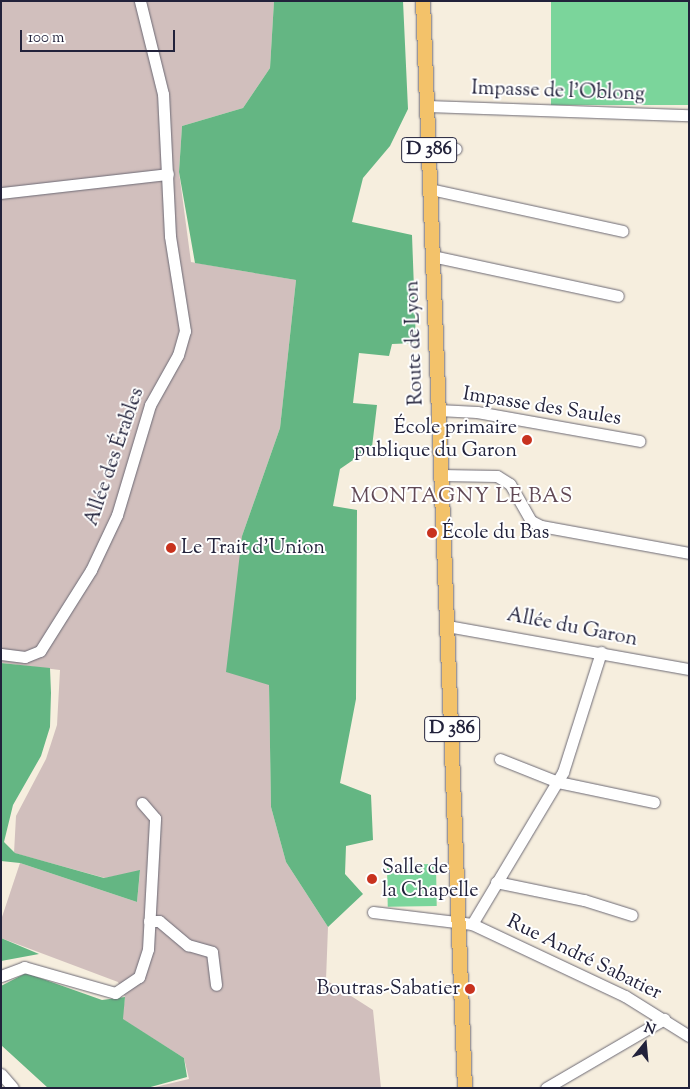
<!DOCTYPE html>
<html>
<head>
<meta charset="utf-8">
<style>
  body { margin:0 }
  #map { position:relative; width:690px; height:1089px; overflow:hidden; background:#f6eede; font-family:"Sorts Mill Goudy",serif }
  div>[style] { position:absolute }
  .industrial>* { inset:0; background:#d1bfbd }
  .green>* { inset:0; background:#7bd59b; transform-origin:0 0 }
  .forest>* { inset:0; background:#64b683 }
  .roads { filter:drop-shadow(0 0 1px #6c6974) drop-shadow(0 0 1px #6c6974) }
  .minor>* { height:11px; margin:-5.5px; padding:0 5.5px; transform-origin:5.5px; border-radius:5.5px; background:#fff }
  .major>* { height:14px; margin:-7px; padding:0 7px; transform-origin:7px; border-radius:7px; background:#f3c26a }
  .dots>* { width:14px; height:14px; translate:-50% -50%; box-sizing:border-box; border:2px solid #fff; border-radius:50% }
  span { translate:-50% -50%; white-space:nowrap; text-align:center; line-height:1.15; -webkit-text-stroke:4px #fff; paint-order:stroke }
  .shield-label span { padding:1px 4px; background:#fff; border:1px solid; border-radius:4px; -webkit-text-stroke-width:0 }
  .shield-label { font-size:19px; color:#22223b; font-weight:700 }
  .street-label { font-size:20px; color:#22223b }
  .poi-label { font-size:20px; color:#22223b }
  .right { translate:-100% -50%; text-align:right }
  .left { translate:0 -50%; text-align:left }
  .neighbourhood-label { font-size:21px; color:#624a56; letter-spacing:1px }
  .frame { position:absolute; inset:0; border:2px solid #22223b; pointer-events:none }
  .north { position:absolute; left:620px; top:1019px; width:50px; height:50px; -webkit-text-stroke:4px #fff; paint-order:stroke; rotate:17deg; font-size:14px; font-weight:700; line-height:20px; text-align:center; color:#22223b }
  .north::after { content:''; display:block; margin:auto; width:18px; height:22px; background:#22223b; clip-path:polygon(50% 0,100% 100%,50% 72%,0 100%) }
  .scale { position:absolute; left:20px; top:30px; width:155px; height:22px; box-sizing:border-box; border:2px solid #22223b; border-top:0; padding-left:6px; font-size:15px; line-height:18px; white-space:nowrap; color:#22223b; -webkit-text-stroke:4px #fff; paint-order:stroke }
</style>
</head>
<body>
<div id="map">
  <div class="industrial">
    <i style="clip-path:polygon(1px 1px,274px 1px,270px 68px,243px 108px,182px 126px,179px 172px,191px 262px,296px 280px,280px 428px,242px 536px,269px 685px,271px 807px,286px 862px,328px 927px,326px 980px,373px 1010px,381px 1088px,151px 1088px,189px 1079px,184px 1058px,122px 1019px,125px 997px,118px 982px,1px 938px,1px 920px,20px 863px,137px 902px,140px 871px,105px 878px,14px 853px,16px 816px,46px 759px,57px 725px,60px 670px,1px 663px)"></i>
  </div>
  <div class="green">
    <i style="left:551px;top:1px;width:138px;height:104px"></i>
    <i style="left:436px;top:864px;width:42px;height:49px;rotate:89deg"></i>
  </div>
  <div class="forest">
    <i style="clip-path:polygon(274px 1px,403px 1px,408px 109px,390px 146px,363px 178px,352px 222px,412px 235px,416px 343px,392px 344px,389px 356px,359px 353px,353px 403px,377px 405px,372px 447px,340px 469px,333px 506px,357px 510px,356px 699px,340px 783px,371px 795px,373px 840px,346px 846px,345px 874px,363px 894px,328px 927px,286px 862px,271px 807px,269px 685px,226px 672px,242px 536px,280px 428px,296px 280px,195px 263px,179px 172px,182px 126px,243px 108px,270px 68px)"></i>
    <i style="clip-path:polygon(1px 663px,50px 668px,51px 693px,50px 727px,41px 756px,13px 805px,4px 842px,15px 853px,104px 878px,140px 870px,137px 902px,20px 863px,1px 861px)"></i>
    <i style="clip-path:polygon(1px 938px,39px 954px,1px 961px)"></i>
    <i style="clip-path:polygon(26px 973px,102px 1000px,125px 997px,123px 1019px,184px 1058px,187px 1077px,147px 1088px,48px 1088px,1px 1045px,1px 986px)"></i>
  </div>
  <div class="roads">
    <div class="minor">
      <i style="left:427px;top:106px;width:262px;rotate:2deg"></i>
      <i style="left:429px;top:145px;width:27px;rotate:8deg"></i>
      <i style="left:430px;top:189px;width:197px;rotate:12.3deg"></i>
      <i style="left:1px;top:193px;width:168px;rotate:-6.5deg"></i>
      <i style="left:432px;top:256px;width:190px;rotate:12.1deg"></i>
      <i style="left:438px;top:410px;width:39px;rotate:3deg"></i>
      <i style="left:477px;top:412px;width:165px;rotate:10.1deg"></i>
      <i style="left:441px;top:475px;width:56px;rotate:1deg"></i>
      <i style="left:497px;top:476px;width:15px;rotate:32deg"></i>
      <i style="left:510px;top:484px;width:43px;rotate:60.4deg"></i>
      <i style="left:531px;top:521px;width:11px;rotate:27deg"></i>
      <i style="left:541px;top:526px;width:150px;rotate:10.3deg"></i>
      <i style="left:447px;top:626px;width:246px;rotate:10.1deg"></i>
      <i style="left:1px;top:654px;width:24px;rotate:7deg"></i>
      <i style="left:25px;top:657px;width:16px;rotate:-22deg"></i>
      <i style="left:40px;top:651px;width:96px;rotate:-57.8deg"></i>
      <i style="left:91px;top:570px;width:61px;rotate:-64.7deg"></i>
      <i style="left:117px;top:515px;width:115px;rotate:-73.3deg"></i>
      <i style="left:150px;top:405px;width:57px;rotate:-60.8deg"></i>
      <i style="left:178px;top:355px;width:25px;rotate:-74deg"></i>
      <i style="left:185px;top:331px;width:96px;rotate:-99deg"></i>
      <i style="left:170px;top:236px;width:142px;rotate:-92.8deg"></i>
      <i style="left:163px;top:94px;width:96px;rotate:-103.9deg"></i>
      <i style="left:500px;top:759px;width:62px;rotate:21.6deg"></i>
      <i style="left:558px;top:782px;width:98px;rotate:11.8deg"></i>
      <i style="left:496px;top:882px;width:90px;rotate:11.6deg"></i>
      <i style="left:584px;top:900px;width:50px;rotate:17.4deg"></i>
      <i style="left:373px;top:912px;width:100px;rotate:6.9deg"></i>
      <i style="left:472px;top:924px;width:169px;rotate:25.2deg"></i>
      <i style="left:625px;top:996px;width:75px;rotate:32deg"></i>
      <i style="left:149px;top:921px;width:10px"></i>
      <i style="left:159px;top:921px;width:38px;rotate:40deg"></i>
      <i style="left:188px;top:945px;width:25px;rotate:16deg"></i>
      <i style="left:212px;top:952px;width:33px;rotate:83deg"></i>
      <i style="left:472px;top:924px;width:177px;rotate:-59.1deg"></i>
      <i style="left:563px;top:772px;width:126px;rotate:-72.4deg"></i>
      <i style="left:1px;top:976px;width:25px;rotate:-21deg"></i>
      <i style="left:24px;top:967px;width:95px;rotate:15.9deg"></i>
      <i style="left:115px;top:993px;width:29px;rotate:-34deg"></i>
      <i style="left:139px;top:977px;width:29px;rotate:-72deg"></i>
      <i style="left:148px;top:949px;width:131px;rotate:-86.9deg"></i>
      <i style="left:155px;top:818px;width:20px;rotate:-131deg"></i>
      <i style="left:1px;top:1074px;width:18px;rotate:49deg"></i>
      <i style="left:546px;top:1088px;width:137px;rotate:-30.3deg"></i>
    </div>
    <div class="major">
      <i style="left:423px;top:1px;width:1088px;rotate:87.79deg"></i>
    </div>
  </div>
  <div class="dots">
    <i style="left:527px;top:440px;background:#c8321e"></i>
    <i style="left:432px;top:533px;background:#c8321e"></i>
    <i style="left:171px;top:548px;background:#c8321e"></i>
    <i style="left:372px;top:879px;background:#c8321e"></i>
    <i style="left:470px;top:989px;background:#c8321e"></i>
  </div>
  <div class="shield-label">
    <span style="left:429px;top:150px">D 386</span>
    <span style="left:452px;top:729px">D 386</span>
  </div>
  <div class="street-label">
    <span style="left:558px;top:92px;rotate:2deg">Impasse de l'Oblong</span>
    <span style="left:415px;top:343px;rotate:-92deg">Route de Lyon</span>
    <span style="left:542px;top:407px;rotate:9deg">Impasse des Saules</span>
    <span style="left:115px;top:457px;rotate:-71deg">Allée des Érables</span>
    <span style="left:572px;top:628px;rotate:11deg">Allée du Garon</span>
    <span style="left:584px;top:958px;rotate:26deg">Rue André Sabatier</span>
  </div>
  <div class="poi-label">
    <span class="right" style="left:517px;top:440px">École primaire<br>publique du Garon</span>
    <span class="left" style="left:442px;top:533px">École du Bas</span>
    <span class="left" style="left:181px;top:548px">Le Trait d'Union</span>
    <span class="left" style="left:382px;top:880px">Salle de<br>la Chapelle</span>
    <span class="right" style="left:460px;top:989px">Boutras-Sabatier</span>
  </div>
  <div class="neighbourhood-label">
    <span style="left:462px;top:497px">MONTAGNY LE BAS</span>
  </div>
  <div class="frame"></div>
  <div class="north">N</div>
  <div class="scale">100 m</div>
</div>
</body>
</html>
